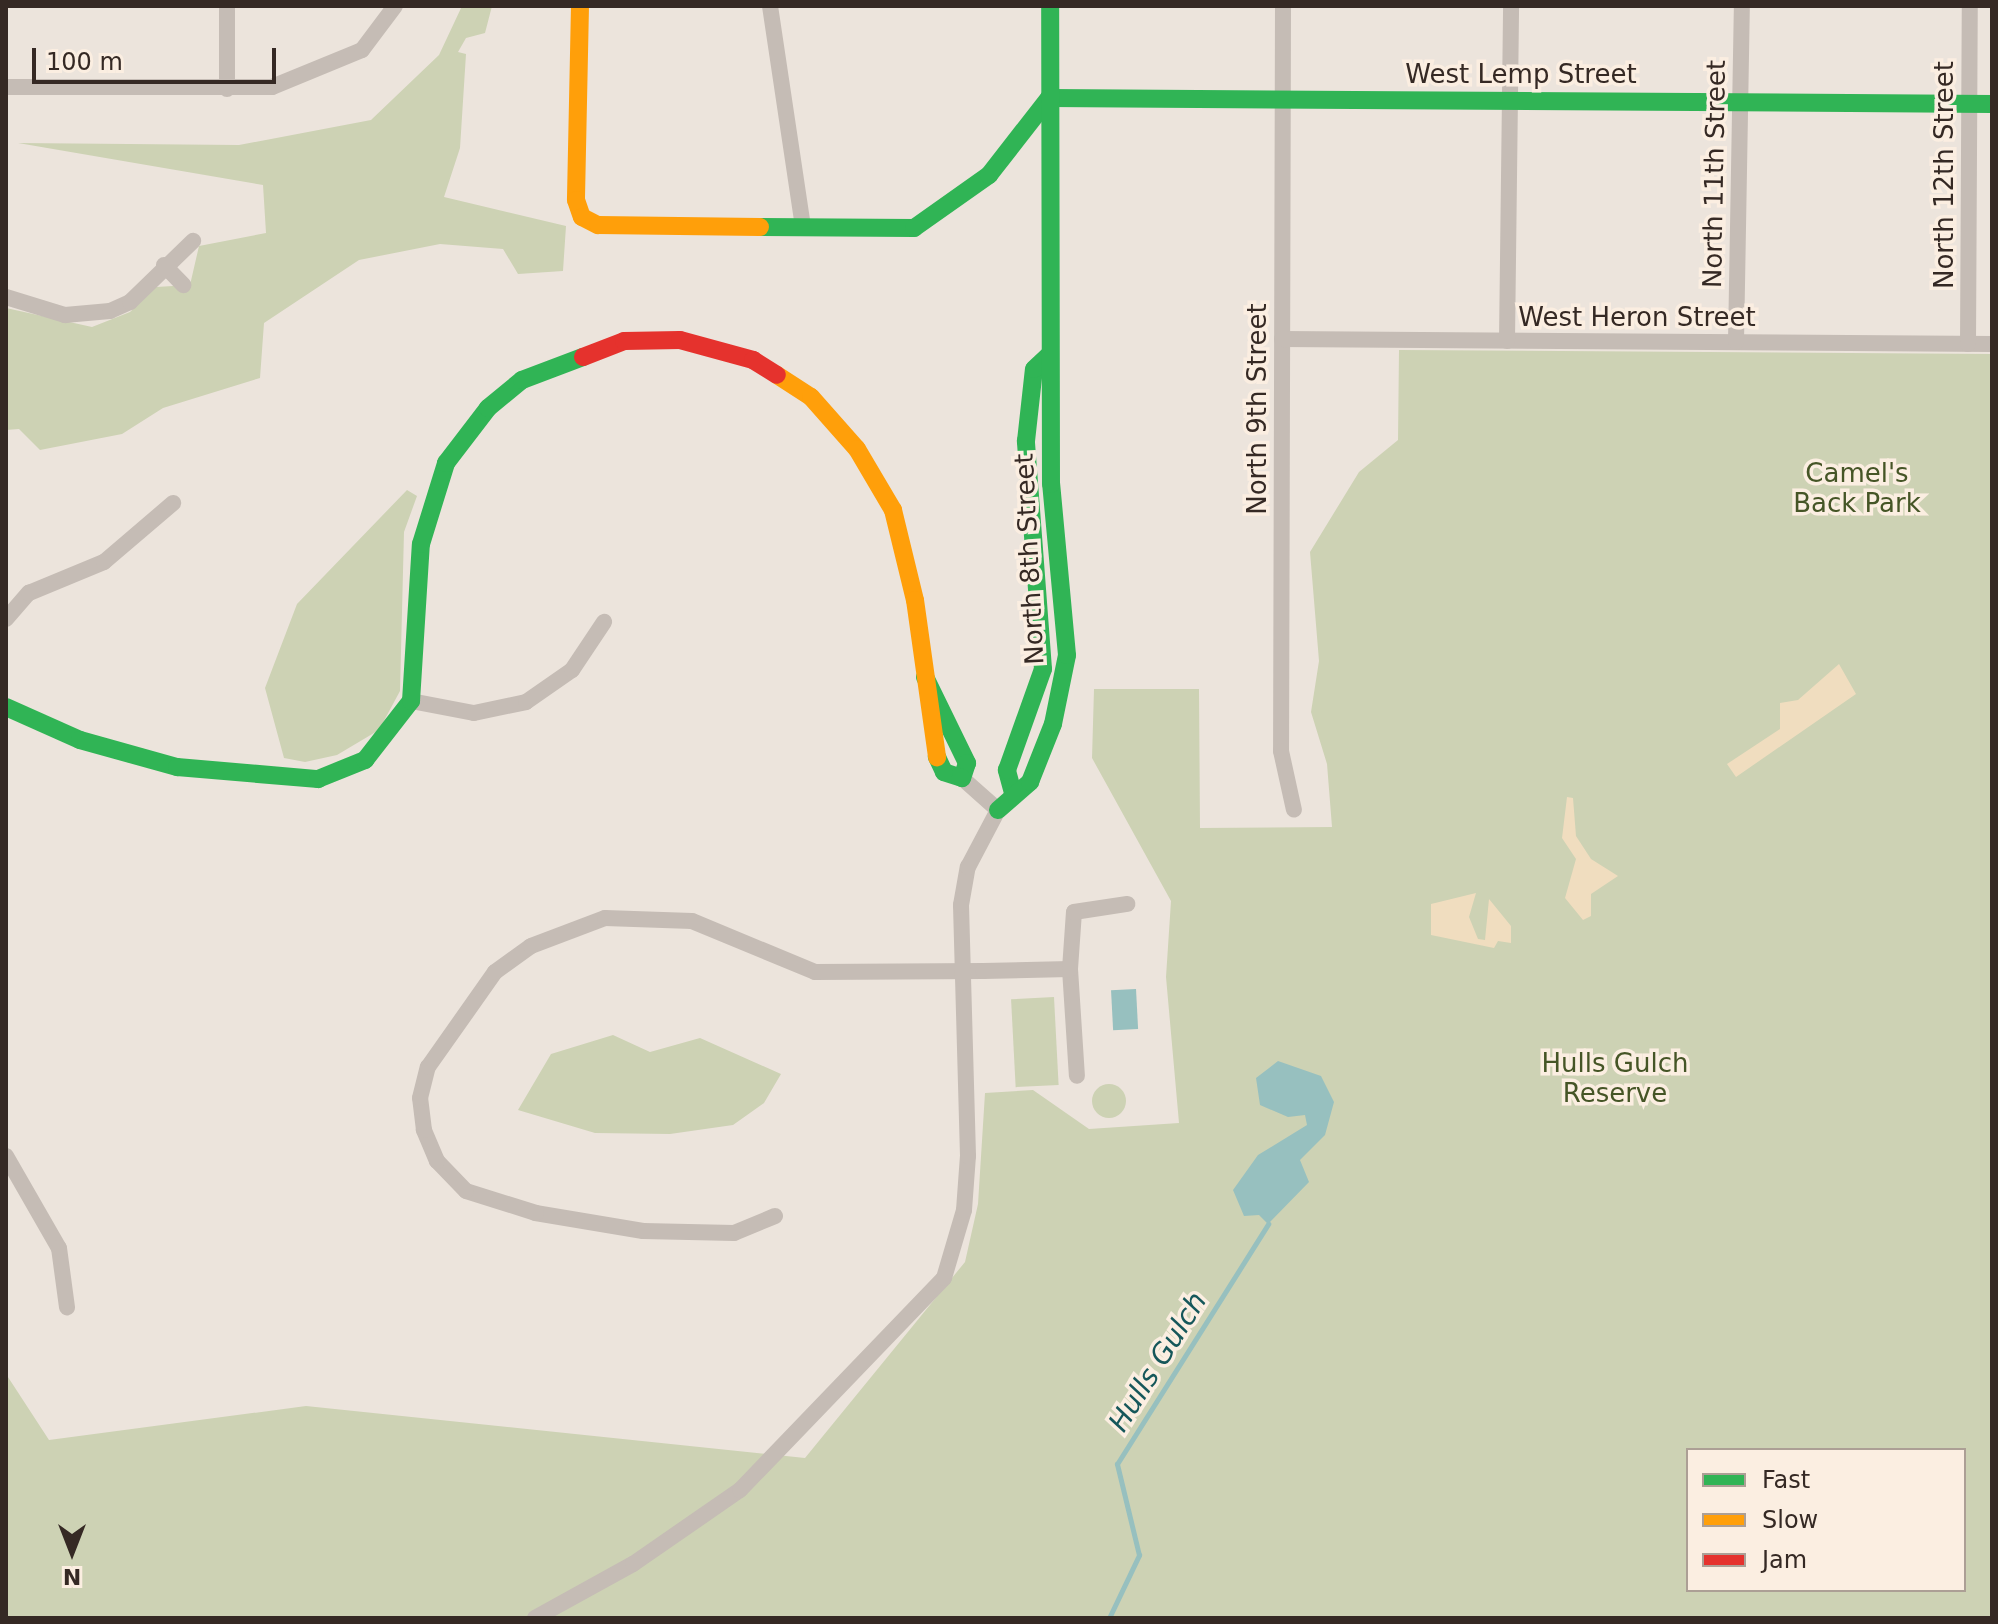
<!DOCTYPE html>
<html>
<head>
<meta charset="utf-8">
<style>
  body { margin:0 }
  #map { position:relative; width:1998px; height:1624px; overflow:hidden; background:#ece4dc; font-family:"DejaVu Sans",sans-serif }
  div>[style] { position:absolute }
  .green>* { inset:0; background:#cdd2b4; transform-origin:0 0 }
  .round { border-radius:50% }
  .sand>* { inset:0; background:#f0ddbf }
  .water>* { inset:0; background:#97c0bf; transform-origin:0 0 }
  .stream>* { height:5px; margin:-2.5px; padding:0 2.5px; transform-origin:2.5px; border-radius:2.5px; background:#97c0bf }
  .street>* { height:16px; margin:-8px; padding:0 8px; transform-origin:8px; border-radius:8px; background:#c5bcb5 }
  .fast>* { height:18px; margin:-9px; padding:0 9px; transform-origin:9px; border-radius:9px; background:#30b455 }
  .slow>* { height:18px; margin:-9px; padding:0 9px; transform-origin:9px; border-radius:9px; background:#ff9f0a }
  .jam>* { height:18px; margin:-9px; padding:0 9px; transform-origin:9px; border-radius:9px; background:#e5322d }
  span { translate:-50% -50%; white-space:nowrap; text-align:center; line-height:1.15; -webkit-text-stroke:7px #fbeee1; paint-order:stroke }
  .street-label { font-size:26px; color:#352924 }
  .park-label { font-size:26px; color:#455526 }
  .water-label { font-size:28px; color:#16575a; font-style:italic }
  .frame { position:absolute; inset:0; border:8px solid #352924; pointer-events:none }
  .legend { position:absolute; left:1686px; top:1448px; width:280px; height:144px; box-sizing:border-box; background:#fbeee1; border:2px solid #ac9f95; margin:0; padding:10px 14px; list-style:none; font-size:24px; color:#352924 }
  .legend li { display:flex; align-items:center; gap:16px; height:40px }
  .legend b { width:40px; border:2px solid #ac9f95 }
  .north { position:absolute; left:32px; top:1512px; width:80px; height:80px; -webkit-text-stroke:6px #fbeee1; paint-order:stroke; rotate:180deg; font-size:22px; font-weight:700; line-height:32px; text-align:center; color:#352924 }
  .north::after { content:''; display:block; margin:auto; width:28px; height:36px; background:#352924; clip-path:polygon(50% 0,100% 100%,50% 72%,0 100%) }
  .scale { position:absolute; left:32px; top:48px; width:244px; height:36px; box-sizing:border-box; border:4px solid #352924; border-top:0; padding-left:10px; font-size:24px; line-height:28px; white-space:nowrap; color:#352924; -webkit-text-stroke:6px #fbeee1; paint-order:stroke }
</style>
</head>
<body>
<div id="map">
  <div class="green">
    <i style="clip-path:polygon(462px 6px,492px 6px,485px 33px,466px 38px,458px 52px,466px 54px,460px 148px,444px 197px,566px 226px,563px 271px,518px 274px,503px 249px,440px 244px,359px 260px,264px 323px,260px 378px,163px 408px,122px 434px,40px 450px,19px 429px,6px 430px,6px 308px,92px 327px,130px 312px,156px 287px,190px 285px,199px 246px,266px 233px,263px 185px,18px 143px,239px 145px,371px 120px,439px 55px)"></i>
    <i style="clip-path:polygon(evenodd,1399px 350px,1992px 354px,1992px 1618px,6px 1618px,6px 1374px,49px 1440px,306px 1406px,805px 1458px,965px 1262px,978px 1204px,985px 1093px,1033px 1090px,1089px 1129px,1179px 1123px,1166px 977px,1171px 901px,1092px 758px,1094px 689px,1199px 689px,1200px 828px,1332px 827px,1327px 764px,1311px 712px,1319px 661px,1310px 552px,1359px 472px,1398px 440px,1399px 350px,1688px 1450px,1964px 1450px,1964px 1590px,1688px 1590px,1688px 1450px)"></i>
    <i style="clip-path:polygon(407px 490px,417px 496px,404px 532px,400px 691px,379px 730px,337px 755px,305px 762px,284px 758px,265px 688px,297px 604px)"></i>
    <i style="left:1054px;top:997px;width:88px;height:43px;rotate:87deg"></i>
    <i style="clip-path:polygon(613px 1035px,650px 1052px,700px 1038px,781px 1074px,764px 1103px,733px 1125px,670px 1134px,595px 1133px,518px 1110px,551px 1054px)"></i>
    <i class="round" style="left:1092px;top:1084px;width:34px;height:34px"></i>
  </div>
  <div class="sand">
    <i style="clip-path:polygon(1839px 664px,1856px 694px,1736px 777px,1727px 764px,1780px 729px,1780px 703px,1798px 700px)"></i>
    <i style="clip-path:polygon(1567px 797px,1573px 798px,1576px 836px,1591px 859px,1618px 876px,1591px 894px,1591px 916px,1583px 920px,1565px 898px,1576px 859px,1562px 838px)"></i>
    <i style="clip-path:polygon(1476px 893px,1469px 917px,1478px 939px,1485px 940px,1489px 899px,1511px 926px,1511px 943px,1498px 941px,1494px 948px,1431px 935px,1431px 904px)"></i>
  </div>
  <div class="water">
    <i style="left:1136px;top:989px;width:40px;height:25px;rotate:87deg"></i>
    <i style="clip-path:polygon(1278px 1061px,1321px 1076px,1334px 1102px,1325px 1135px,1300px 1160px,1309px 1182px,1268px 1224px,1259px 1215px,1244px 1216px,1233px 1190px,1258px 1155px,1307px 1125px,1305px 1115px,1288px 1117px,1260px 1105px,1256px 1078px)"></i>
  </div>
  <div class="stream">
    <i style="left:1109px;top:1618px;width:70px;rotate:-64.5deg"></i>
    <i style="left:1139px;top:1555px;width:94px;rotate:-103.6deg"></i>
    <i style="left:1117px;top:1464px;width:284px;rotate:-57.8deg"></i>
  </div>
  <div class="street">
    <i style="left:770px;top:6px;width:223px;rotate:81.5deg"></i>
    <i style="left:1283px;top:6px;width:745px;rotate:90.15deg"></i>
    <i style="left:1281px;top:751px;width:60px;rotate:77.6deg"></i>
    <i style="left:6px;top:87px;width:266px"></i>
    <i style="left:272px;top:87px;width:97px;rotate:-22.3deg"></i>
    <i style="left:362px;top:50px;width:55px;rotate:-53.1deg"></i>
    <i style="left:227px;top:89px;width:83px;rotate:-90deg"></i>
    <i style="left:164px;top:265px;width:28px;rotate:46deg"></i>
    <i style="left:6px;top:297px;width:62px;rotate:17deg"></i>
    <i style="left:65px;top:315px;width:45px;rotate:-5.1deg"></i>
    <i style="left:110px;top:311px;width:22px;rotate:-24deg"></i>
    <i style="left:130px;top:302px;width:88px;rotate:-44.1deg"></i>
    <i style="left:1282px;top:339px;width:710px;rotate:0.4deg"></i>
    <i style="left:1507px;top:341px;width:335px;rotate:-89.3deg"></i>
    <i style="left:1736px;top:342px;width:336px;rotate:-89deg"></i>
    <i style="left:1968px;top:344px;width:338px;rotate:-89.7deg"></i>
    <i style="left:6px;top:619px;width:35px;rotate:-49deg"></i>
    <i style="left:29px;top:593px;width:81px;rotate:-22.5deg"></i>
    <i style="left:104px;top:562px;width:91px;rotate:-40.5deg"></i>
    <i style="left:411px;top:701px;width:64px;rotate:10.8deg"></i>
    <i style="left:474px;top:713px;width:53px;rotate:-11.9deg"></i>
    <i style="left:526px;top:702px;width:56px;rotate:-34.8deg"></i>
    <i style="left:572px;top:670px;width:58px;rotate:-56.3deg"></i>
    <i style="left:1070px;top:969px;width:107px;rotate:86.3deg"></i>
    <i style="left:6px;top:1156px;width:106px;rotate:60.1deg"></i>
    <i style="left:59px;top:1248px;width:60px;rotate:82.3deg"></i>
    <i style="left:775px;top:1216px;width:44px;rotate:157.5deg"></i>
    <i style="left:734px;top:1233px;width:91px;rotate:-178.7deg"></i>
    <i style="left:643px;top:1231px;width:109px;rotate:-170.5deg"></i>
    <i style="left:536px;top:1213px;width:73px;rotate:-162.6deg"></i>
    <i style="left:466px;top:1191px;width:42px;rotate:-134deg"></i>
    <i style="left:437px;top:1161px;width:34px;rotate:-113deg"></i>
    <i style="left:424px;top:1130px;width:32px;rotate:-97deg"></i>
    <i style="left:420px;top:1098px;width:32px;rotate:-76deg"></i>
    <i style="left:428px;top:1067px;width:116px;rotate:-54.8deg"></i>
    <i style="left:495px;top:972px;width:44px;rotate:-35.8deg"></i>
    <i style="left:531px;top:946px;width:79px;rotate:-20.7deg"></i>
    <i style="left:605px;top:918px;width:87px;rotate:2deg"></i>
    <i style="left:692px;top:921px;width:133px;rotate:22.5deg"></i>
    <i style="left:815px;top:972px;width:168px;rotate:-0.3deg"></i>
    <i style="left:983px;top:971px;width:87px;rotate:-1.3deg"></i>
    <i style="left:1070px;top:969px;width:57px;rotate:-86deg"></i>
    <i style="left:1074px;top:912px;width:54px;rotate:-8.6deg"></i>
    <i style="left:535px;top:1618px;width:112px;rotate:-28.9deg"></i>
    <i style="left:633px;top:1564px;width:130px;rotate:-34.7deg"></i>
    <i style="left:740px;top:1490px;width:294px;rotate:-46.1deg"></i>
    <i style="left:944px;top:1278px;width:71px;rotate:-73.6deg"></i>
    <i style="left:964px;top:1210px;width:54px;rotate:-85.8deg"></i>
    <i style="left:968px;top:1156px;width:251px;rotate:-91.6deg"></i>
    <i style="left:961px;top:905px;width:39px;rotate:-80deg"></i>
    <i style="left:968px;top:867px;width:64px;rotate:-62.2deg"></i>
    <i style="left:998px;top:810px;width:48px;rotate:-138.4deg"></i>
  </div>
  <div class="fast">
    <i style="left:1049px;top:98px;width:943px;rotate:0.36deg"></i>
    <i style="left:760px;top:227px;width:154px;rotate:0.4deg"></i>
    <i style="left:914px;top:228px;width:92px;rotate:-35.2deg"></i>
    <i style="left:989px;top:175px;width:98px;rotate:-52.1deg"></i>
    <i style="left:925px;top:677px;width:96px;rotate:64deg"></i>
    <i style="left:967px;top:763px;width:16px;rotate:108deg"></i>
    <i style="left:962px;top:778px;width:19px;rotate:-162deg"></i>
    <i style="left:944px;top:772px;width:17px;rotate:-115deg"></i>
    <i style="left:6px;top:707px;width:81px;rotate:24deg"></i>
    <i style="left:80px;top:740px;width:101px;rotate:15.6deg"></i>
    <i style="left:177px;top:767px;width:142px;rotate:4.9deg"></i>
    <i style="left:318px;top:779px;width:51px;rotate:-22deg"></i>
    <i style="left:365px;top:760px;width:75px;rotate:-52.1deg"></i>
    <i style="left:411px;top:701px;width:157px;rotate:-86.4deg"></i>
    <i style="left:421px;top:544px;width:85px;rotate:-72.8deg"></i>
    <i style="left:446px;top:463px;width:69px;rotate:-52.6deg"></i>
    <i style="left:488px;top:408px;width:44px;rotate:-39.5deg"></i>
    <i style="left:522px;top:380px;width:65px;rotate:-20.7deg"></i>
    <i style="left:1013px;top:793px;width:24px;rotate:-105deg"></i>
    <i style="left:1007px;top:770px;width:107px;rotate:-70.4deg"></i>
    <i style="left:1043px;top:669px;width:229px;rotate:-94.3deg"></i>
    <i style="left:1026px;top:441px;width:72px;rotate:-83.7deg"></i>
    <i style="left:1034px;top:369px;width:19px;rotate:-43deg"></i>
    <i style="left:998px;top:810px;width:43px;rotate:-41.2deg"></i>
    <i style="left:1030px;top:782px;width:62px;rotate:-68.4deg"></i>
    <i style="left:1053px;top:724px;width:70px;rotate:-78.5deg"></i>
    <i style="left:1067px;top:655px;width:172px;rotate:-95.3deg"></i>
    <i style="left:1051px;top:484px;width:478px;rotate:-90.1deg"></i>
  </div>
  <div class="slow">
    <i style="left:580px;top:6px;width:194px;rotate:91.2deg"></i>
    <i style="left:576px;top:200px;width:18px;rotate:71deg"></i>
    <i style="left:582px;top:217px;width:18px;rotate:27deg"></i>
    <i style="left:598px;top:225px;width:162px;rotate:0.7deg"></i>
    <i style="left:777px;top:375px;width:40px;rotate:32.9deg"></i>
    <i style="left:811px;top:397px;width:69px;rotate:48.5deg"></i>
    <i style="left:857px;top:449px;width:71px;rotate:59.5deg"></i>
    <i style="left:893px;top:510px;width:93px;rotate:76.3deg"></i>
    <i style="left:915px;top:600px;width:159px;rotate:82deg"></i>
  </div>
  <div class="jam">
    <i style="left:583px;top:357px;width:44px;rotate:-21.3deg"></i>
    <i style="left:624px;top:341px;width:56px;rotate:-1deg"></i>
    <i style="left:680px;top:340px;width:76px;rotate:15.3deg"></i>
    <i style="left:753px;top:360px;width:28px;rotate:32deg"></i>
  </div>
  <div class="street-label">
    <span style="left:1521px;top:75px">West Lemp Street</span>
    <span style="left:1715px;top:174px;rotate:-89deg">North 11th Street</span>
    <span style="left:1945px;top:175px;rotate:-90deg">North 12th Street</span>
    <span style="left:1637px;top:318px">West Heron Street</span>
    <span style="left:1258px;top:409px;rotate:-90deg">North 9th Street</span>
    <span style="left:1030px;top:559px;rotate:-93deg">North 8th Street</span>
  </div>
  <div class="park-label">
    <span style="left:1857px;top:489px">Camel's<br>Back Park</span>
    <span style="left:1615px;top:1079px">Hulls Gulch<br>Reserve</span>
  </div>
  <div class="water-label">
    <span style="left:1158px;top:1362px;rotate:-58deg">Hulls Gulch</span>
  </div>
  <div class="frame"></div>
  <ul class="legend">
  <li><b style="height:10px;background:#30b455"></b>Fast</li>
  <li><b style="height:10px;background:#ff9f0a"></b>Slow</li>
  <li><b style="height:10px;background:#e5322d"></b>Jam</li>
  </ul>
  <div class="north">N</div>
  <div class="scale">100 m</div>
</div>
</body>
</html>
